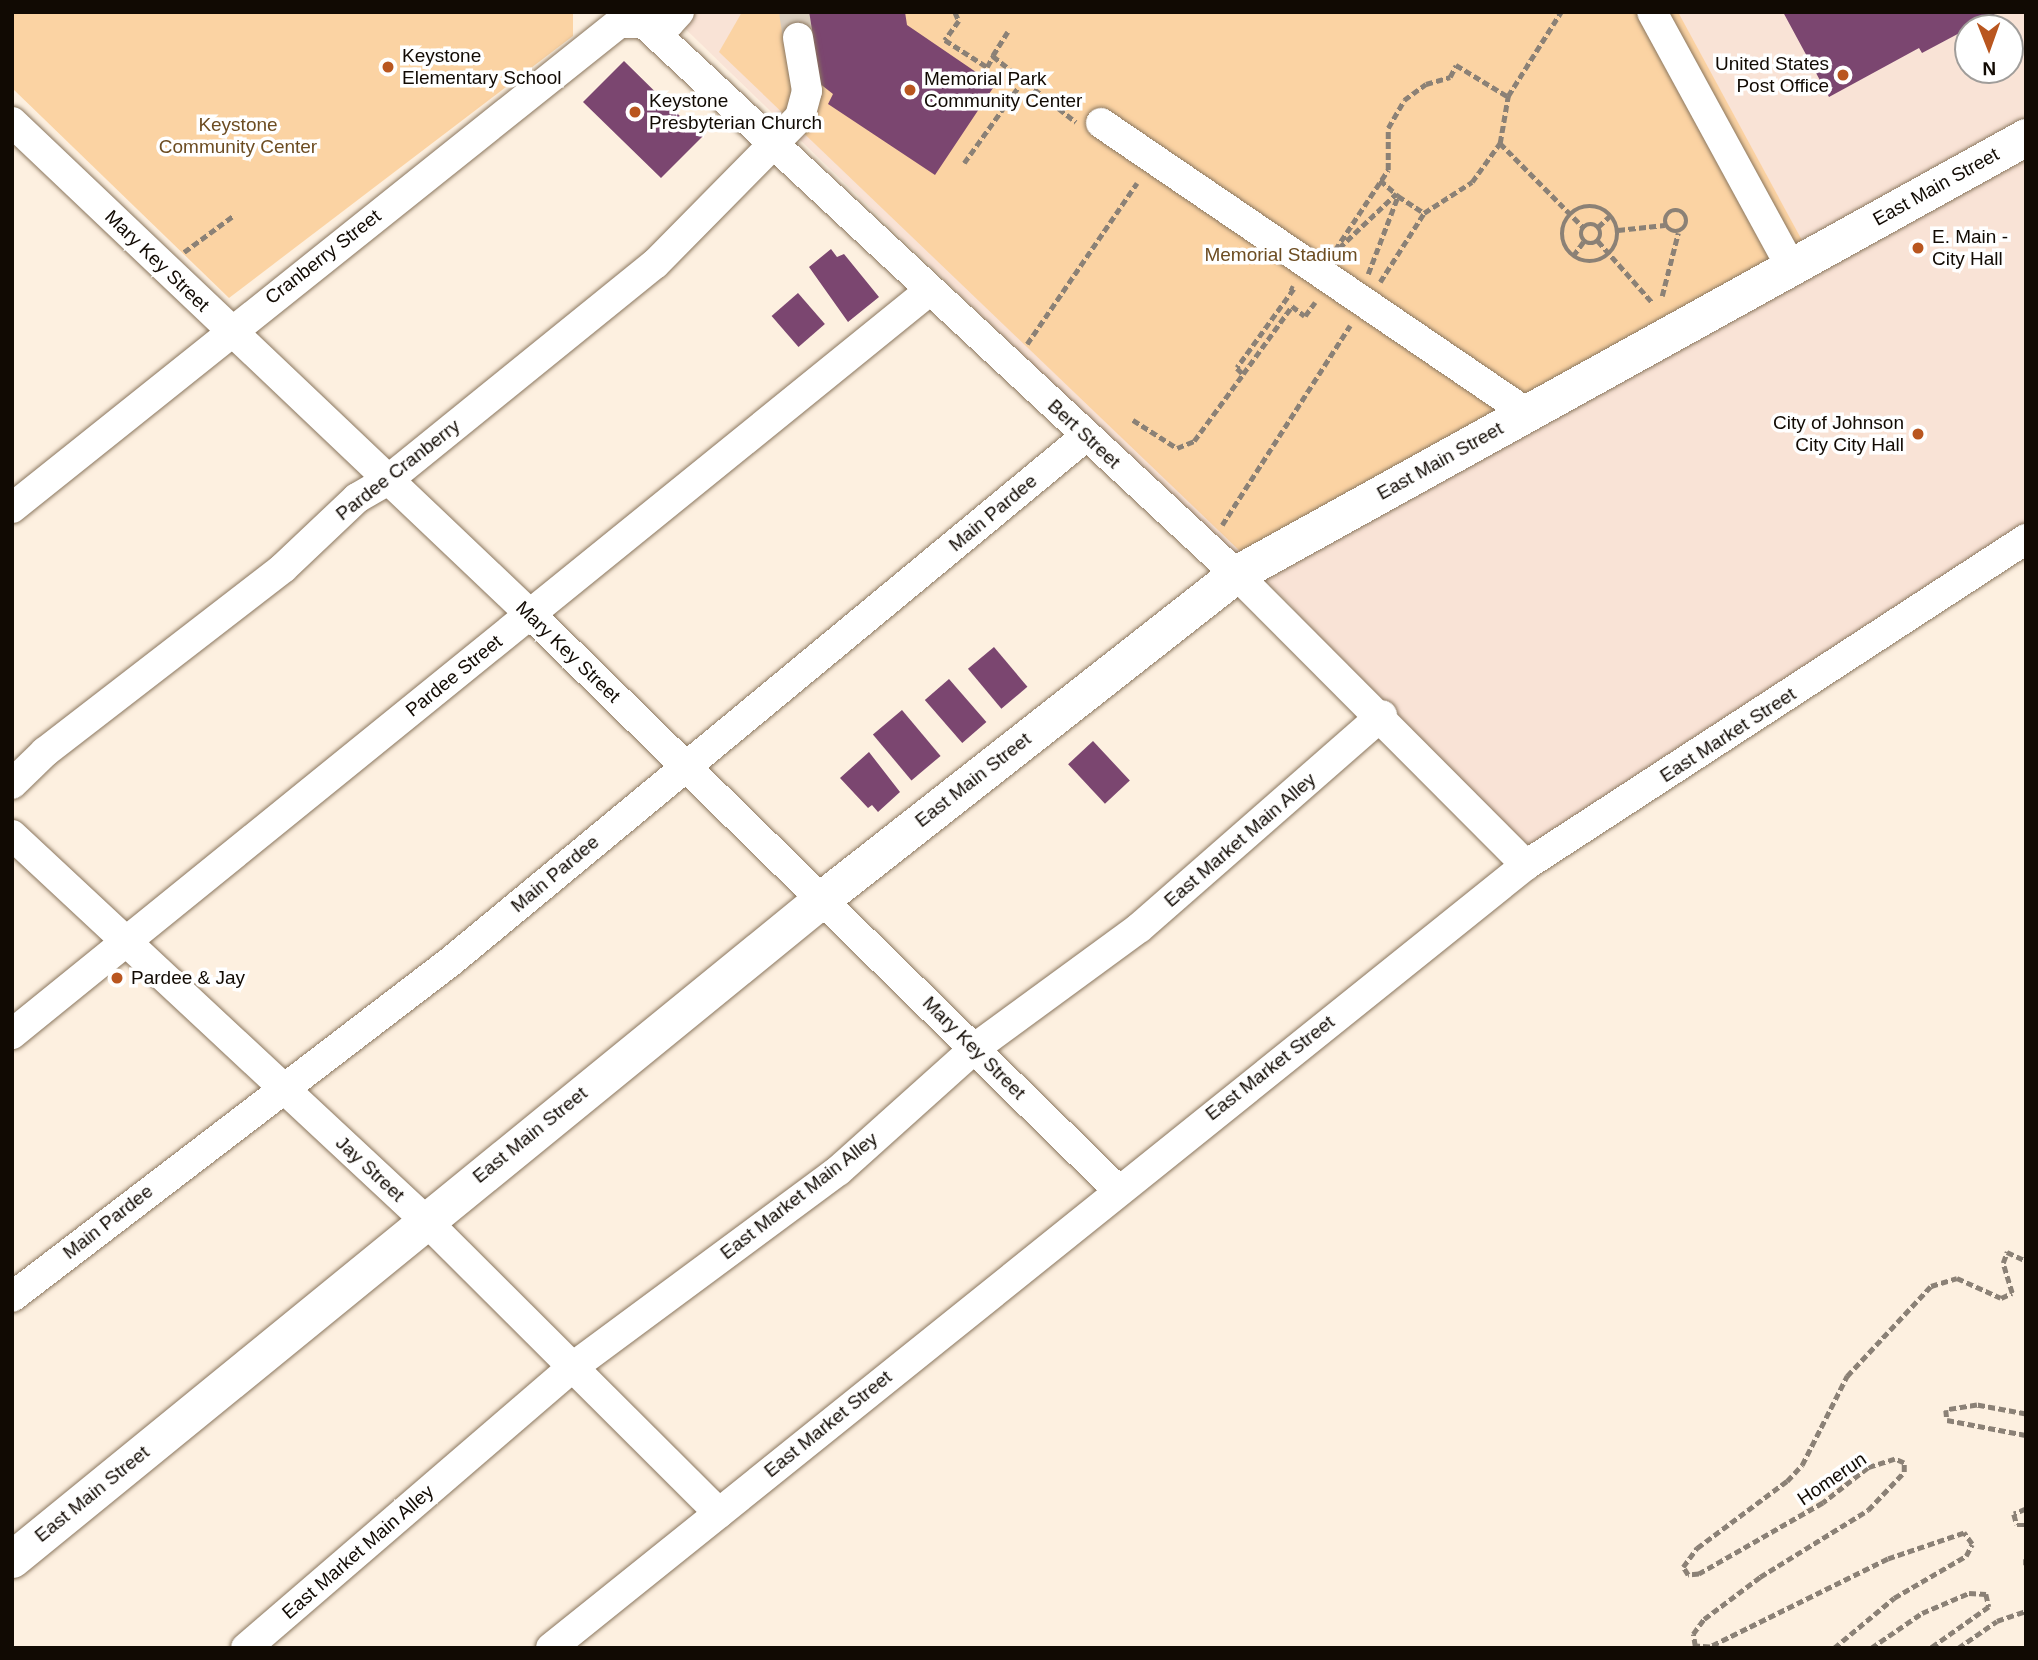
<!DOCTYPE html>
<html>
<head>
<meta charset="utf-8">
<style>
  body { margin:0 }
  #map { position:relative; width:2038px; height:1660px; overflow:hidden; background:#fdf0e0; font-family:Helvetica,sans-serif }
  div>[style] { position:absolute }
  .commercial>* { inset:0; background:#f9e3d6 }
  .green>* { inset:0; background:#fbd3a3 }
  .building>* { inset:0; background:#7b4670; transform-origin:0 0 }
  .minor-tunnel>* { height:30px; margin-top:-15px; transform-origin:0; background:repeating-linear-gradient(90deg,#dacebf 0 30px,transparent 0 45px) }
  .path>* { height:4.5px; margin-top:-2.25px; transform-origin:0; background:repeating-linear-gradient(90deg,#8b8176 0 7px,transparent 0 10.5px) }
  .path>.ring { margin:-2.25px; padding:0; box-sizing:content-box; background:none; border:4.5px solid #8b8176; border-radius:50% }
  .roads { filter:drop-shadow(0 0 2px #8a765e) drop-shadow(0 0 2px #8a765e) }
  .minor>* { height:30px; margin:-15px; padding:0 15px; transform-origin:15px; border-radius:15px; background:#fff }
  .major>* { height:37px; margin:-18.5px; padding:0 18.5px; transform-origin:18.5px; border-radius:18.5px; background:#fff }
  .dots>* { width:19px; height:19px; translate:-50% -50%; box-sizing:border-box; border:4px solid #fff; border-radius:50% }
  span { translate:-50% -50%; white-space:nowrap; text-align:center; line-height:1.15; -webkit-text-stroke:7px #fff; paint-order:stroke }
  .poi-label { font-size:19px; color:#110a03 }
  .left { translate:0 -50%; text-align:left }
  .right { translate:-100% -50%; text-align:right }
  .park-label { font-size:19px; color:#6d4d22 }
  .street-label { font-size:19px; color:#110a03 }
  .frame { position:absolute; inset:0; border:14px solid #110a03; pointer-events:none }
  .north { position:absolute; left:1954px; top:14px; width:70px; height:70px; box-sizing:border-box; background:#fff; border:2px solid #a09d9a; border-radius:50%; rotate:179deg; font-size:19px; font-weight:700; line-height:28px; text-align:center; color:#110a03 }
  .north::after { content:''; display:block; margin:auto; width:24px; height:32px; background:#b9561f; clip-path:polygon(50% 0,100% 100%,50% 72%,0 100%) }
</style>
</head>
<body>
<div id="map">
  <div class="commercial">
    <i style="clip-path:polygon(evenodd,668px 12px,2026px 12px,2026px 526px,1534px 847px,1500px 824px,1301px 621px,1292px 606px,1020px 353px,668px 12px,1968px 28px,2010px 28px,2010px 70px,1968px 70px,1968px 28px)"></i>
  </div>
  <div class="green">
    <i style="clip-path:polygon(12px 12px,573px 12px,573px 36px,229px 298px,12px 88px)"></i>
    <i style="clip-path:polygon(742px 12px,1678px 12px,1804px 244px,1242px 553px,719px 52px)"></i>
  </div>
  <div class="building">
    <i style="clip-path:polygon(808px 12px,905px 12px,907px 25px,995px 85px,935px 175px,828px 104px,833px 94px,819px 83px)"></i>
    <i style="clip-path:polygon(1783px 12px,1999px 12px,1922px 53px,1919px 48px,1829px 97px)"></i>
    <i style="clip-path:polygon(624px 61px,689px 125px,693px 122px,705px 134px,661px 178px,583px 102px)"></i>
    <i style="clip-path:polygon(831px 249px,837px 257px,844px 254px,879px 297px,848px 322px,809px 267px)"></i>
    <i style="left:798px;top:293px;width:41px;height:35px;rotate:49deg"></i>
    <i style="left:994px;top:647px;width:52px;height:34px;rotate:50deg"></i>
    <i style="left:949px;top:679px;width:57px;height:32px;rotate:49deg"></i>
    <i style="left:902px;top:710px;width:60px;height:38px;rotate:50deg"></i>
    <i style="left:1093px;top:741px;width:54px;height:34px;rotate:47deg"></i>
    <i style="clip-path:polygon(869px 752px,900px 792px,878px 812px,872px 805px,868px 808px,840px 778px)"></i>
  </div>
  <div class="minor-tunnel">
    <i style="left:794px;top:12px;width:26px;rotate:81deg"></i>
  </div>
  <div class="path">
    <i style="left:955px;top:12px;width:10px;rotate:66deg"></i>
    <i style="left:959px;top:21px;width:24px;rotate:126deg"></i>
    <i style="left:945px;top:40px;width:50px;rotate:32.7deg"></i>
    <i style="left:987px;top:67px;width:13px;rotate:-61deg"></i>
    <i style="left:1008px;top:32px;width:28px;rotate:122deg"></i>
    <i style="left:993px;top:56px;width:106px;rotate:38.5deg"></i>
    <i style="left:1500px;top:143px;width:120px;rotate:45.3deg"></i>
    <i style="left:964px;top:163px;width:100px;rotate:-54.4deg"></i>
    <i style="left:1380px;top:180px;width:21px;rotate:41deg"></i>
    <i class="ring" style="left:1562px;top:206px;width:51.5px;height:51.5px"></i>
    <i class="ring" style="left:1665px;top:210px;width:17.5px;height:17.5px"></i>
    <i class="ring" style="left:1581px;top:224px;width:15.5px;height:15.5px"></i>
    <i style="left:1598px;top:227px;width:18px;rotate:-43deg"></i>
    <i style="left:1618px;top:230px;width:47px;rotate:-6.1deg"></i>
    <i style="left:1598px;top:241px;width:81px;rotate:48.5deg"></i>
    <i style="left:1339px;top:248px;width:79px;rotate:-43.5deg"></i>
    <i style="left:1396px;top:194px;width:3px;rotate:45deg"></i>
    <i style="left:1335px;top:250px;width:96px;rotate:-56.5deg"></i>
    <i style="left:1388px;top:170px;width:42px;rotate:-90deg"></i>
    <i style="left:1388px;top:128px;width:32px;rotate:-60deg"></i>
    <i style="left:1404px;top:100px;width:27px;rotate:-36deg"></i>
    <i style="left:1426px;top:84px;width:25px;rotate:-16deg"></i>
    <i style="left:1450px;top:77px;width:13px;rotate:-63deg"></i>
    <i style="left:1456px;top:65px;width:60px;rotate:31.3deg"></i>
    <i style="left:184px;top:252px;width:61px;rotate:-36.3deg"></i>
    <i style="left:1573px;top:256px;width:19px;rotate:-54deg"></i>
    <i style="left:1368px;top:274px;width:84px;rotate:-69deg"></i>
    <i style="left:1398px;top:196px;width:31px;rotate:33deg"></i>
    <i style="left:1380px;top:282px;width:82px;rotate:-57.5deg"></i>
    <i style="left:1424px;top:213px;width:57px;rotate:-32.9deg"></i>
    <i style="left:1472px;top:182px;width:48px;rotate:-54.3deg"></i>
    <i style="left:1500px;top:143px;width:48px;rotate:-80.3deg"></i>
    <i style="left:1508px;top:96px;width:99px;rotate:-57.8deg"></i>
    <i style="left:1290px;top:287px;width:4px;rotate:27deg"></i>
    <i style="left:1294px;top:289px;width:97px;rotate:125.8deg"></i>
    <i style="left:1237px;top:368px;width:8px;rotate:45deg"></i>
    <i style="left:1243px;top:374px;width:84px;rotate:-54.2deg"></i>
    <i style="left:1292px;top:306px;width:16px;rotate:38deg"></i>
    <i style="left:1305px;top:316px;width:17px;rotate:-54deg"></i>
    <i style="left:1662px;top:296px;width:65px;rotate:-75.7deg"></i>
    <i style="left:1027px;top:344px;width:195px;rotate:-55.7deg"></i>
    <i style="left:1133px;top:420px;width:52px;rotate:32.5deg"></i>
    <i style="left:1177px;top:448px;width:18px;rotate:-22deg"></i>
    <i style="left:1194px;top:441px;width:83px;rotate:-53.8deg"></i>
    <i style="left:1222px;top:525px;width:237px;rotate:-57.3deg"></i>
    <i style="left:2026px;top:1414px;width:50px;rotate:-169.6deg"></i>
    <i style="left:1977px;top:1405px;width:31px;rotate:171deg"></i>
    <i style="left:1946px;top:1410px;width:10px;rotate:84deg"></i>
    <i style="left:1947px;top:1420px;width:80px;rotate:10.8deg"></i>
    <i style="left:2026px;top:1509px;width:13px;rotate:157deg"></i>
    <i style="left:2014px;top:1514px;width:11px;rotate:75deg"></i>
    <i style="left:2017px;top:1525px;width:9px"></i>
    <i style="left:2026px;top:1559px;width:6px;rotate:90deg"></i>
    <i style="left:1834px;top:1648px;width:78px;rotate:-39.8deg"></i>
    <i style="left:1894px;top:1598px;width:83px;rotate:-30.3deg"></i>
    <i style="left:1966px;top:1556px;width:13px;rotate:-63deg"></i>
    <i style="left:1972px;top:1544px;width:14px;rotate:-126deg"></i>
    <i style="left:1964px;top:1533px;width:80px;rotate:161.1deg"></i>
    <i style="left:1888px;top:1559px;width:199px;rotate:153.7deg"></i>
    <i style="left:1710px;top:1647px;width:15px;rotate:-176deg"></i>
    <i style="left:1695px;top:1646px;width:12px;rotate:-99deg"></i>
    <i style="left:1693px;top:1634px;width:19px;rotate:-54deg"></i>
    <i style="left:1704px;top:1619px;width:70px;rotate:-36.9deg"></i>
    <i style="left:1760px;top:1577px;width:127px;rotate:-31.8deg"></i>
    <i style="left:1868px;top:1510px;width:52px;rotate:-46.5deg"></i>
    <i style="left:1904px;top:1472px;width:9px;rotate:-90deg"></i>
    <i style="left:1904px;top:1463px;width:10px;rotate:-156deg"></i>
    <i style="left:1895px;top:1459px;width:28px;rotate:162deg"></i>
    <i style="left:1868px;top:1468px;width:57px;rotate:142.1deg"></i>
    <i style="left:1823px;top:1503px;width:143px;rotate:150.2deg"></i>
    <i style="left:1699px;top:1574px;width:11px;rotate:175deg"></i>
    <i style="left:1688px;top:1575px;width:9px;rotate:-122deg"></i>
    <i style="left:1683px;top:1567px;width:24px;rotate:-54deg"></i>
    <i style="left:1697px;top:1548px;width:112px;rotate:-36.7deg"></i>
    <i style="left:1787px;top:1481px;width:22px;rotate:-47deg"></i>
    <i style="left:1802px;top:1465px;width:100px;rotate:-63.2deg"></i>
    <i style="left:1847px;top:1376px;width:123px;rotate:-47deg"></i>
    <i style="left:1931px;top:1286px;width:27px;rotate:-17deg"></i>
    <i style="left:1957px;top:1278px;width:48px;rotate:24.4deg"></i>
    <i style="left:2001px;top:1298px;width:12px;rotate:-24deg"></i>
    <i style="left:2012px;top:1293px;width:31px;rotate:-107deg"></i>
    <i style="left:2003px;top:1263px;width:12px;rotate:-70deg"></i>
    <i style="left:2007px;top:1252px;width:21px;rotate:25deg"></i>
    <i style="left:1871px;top:1648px;width:62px;rotate:-34.5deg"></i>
    <i style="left:1922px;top:1613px;width:51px;rotate:-23.1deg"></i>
    <i style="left:1969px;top:1593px;width:17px;rotate:3deg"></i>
    <i style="left:1986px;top:1594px;width:13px;rotate:77deg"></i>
    <i style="left:1989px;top:1607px;width:71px;rotate:144.7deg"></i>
    <i style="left:1958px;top:1648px;width:47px;rotate:-34.7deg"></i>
    <i style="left:1997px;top:1621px;width:31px;rotate:-19deg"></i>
  </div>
  <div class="roads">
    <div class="minor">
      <i style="left:632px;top:12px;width:825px;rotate:42.94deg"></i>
      <i style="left:1236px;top:574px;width:411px;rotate:45.1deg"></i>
      <i style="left:1652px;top:12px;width:290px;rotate:61.4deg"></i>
      <i style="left:12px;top:122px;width:714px;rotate:43.53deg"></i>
      <i style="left:530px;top:614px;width:822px;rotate:44.41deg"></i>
      <i style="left:1101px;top:123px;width:515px;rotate:34.25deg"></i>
      <i style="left:12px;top:508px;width:777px;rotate:-38.63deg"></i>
      <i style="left:619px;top:23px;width:50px"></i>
      <i style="left:669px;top:23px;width:15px;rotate:-48deg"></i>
      <i style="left:12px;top:784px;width:46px;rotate:-44.1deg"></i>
      <i style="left:45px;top:752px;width:301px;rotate:-37.7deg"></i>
      <i style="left:283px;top:568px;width:102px;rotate:-43.4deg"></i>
      <i style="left:357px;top:498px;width:36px;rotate:-30deg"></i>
      <i style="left:388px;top:480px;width:343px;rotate:-39deg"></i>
      <i style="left:655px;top:264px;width:206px;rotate:-45.4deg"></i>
      <i style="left:800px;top:117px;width:27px;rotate:-75deg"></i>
      <i style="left:807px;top:91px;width:54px;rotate:-99.6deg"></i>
      <i style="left:12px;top:835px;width:565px;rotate:42.99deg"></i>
      <i style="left:425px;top:1220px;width:415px;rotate:44.9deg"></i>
      <i style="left:12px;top:1034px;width:1180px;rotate:-39.02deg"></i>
      <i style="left:12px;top:1297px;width:551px;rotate:-37.41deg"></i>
      <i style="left:450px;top:962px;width:825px;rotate:-39.59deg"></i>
      <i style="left:246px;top:1648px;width:431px;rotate:-40.7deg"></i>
      <i style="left:573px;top:1367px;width:330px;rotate:-36.5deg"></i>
      <i style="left:838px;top:1171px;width:184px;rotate:-41.9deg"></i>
      <i style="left:975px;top:1048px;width:203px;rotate:-36.2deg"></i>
      <i style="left:1139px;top:928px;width:323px;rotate:-41.2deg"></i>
      <i style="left:551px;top:1648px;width:1250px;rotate:-38.77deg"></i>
      <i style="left:1526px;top:865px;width:597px;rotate:-33.1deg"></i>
    </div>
    <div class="major">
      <i style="left:12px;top:1559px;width:1046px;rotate:-39.18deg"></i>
      <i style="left:823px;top:898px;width:525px;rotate:-38.11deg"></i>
      <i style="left:1236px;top:574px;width:903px;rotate:-28.95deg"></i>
    </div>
  </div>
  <div class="dots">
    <i style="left:388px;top:67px;background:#b9561f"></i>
    <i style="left:1843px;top:75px;background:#b9561f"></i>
    <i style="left:910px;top:90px;background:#b9561f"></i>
    <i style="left:635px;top:112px;background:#b9561f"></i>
    <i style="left:1918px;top:248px;background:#b9561f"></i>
    <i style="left:1918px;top:434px;background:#b9561f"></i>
    <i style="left:117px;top:978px;background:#b9561f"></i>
  </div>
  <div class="poi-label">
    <span class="left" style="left:402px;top:67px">Keystone<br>Elementary School</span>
    <span class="right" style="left:1829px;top:75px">United States<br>Post Office</span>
    <span class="left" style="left:924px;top:90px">Memorial Park<br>Community Center</span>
    <span class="left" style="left:649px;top:112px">Keystone<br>Presbyterian Church</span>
    <span class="left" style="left:1932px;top:248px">E. Main -<br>City Hall</span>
    <span class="right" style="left:1904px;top:434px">City of Johnson<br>City City Hall</span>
    <span class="left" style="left:131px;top:978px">Pardee &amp; Jay</span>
  </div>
  <div class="park-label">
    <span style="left:238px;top:136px">Keystone<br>Community Center</span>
    <span style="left:1281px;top:255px">Memorial Stadium</span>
  </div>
  <div class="street-label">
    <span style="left:1936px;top:187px;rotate:-29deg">East Main Street</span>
    <span style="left:323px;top:257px;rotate:-38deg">Cranberry Street</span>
    <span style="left:157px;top:261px;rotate:44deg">Mary Key Street</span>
    <span style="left:1084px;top:434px;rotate:43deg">Bert Street</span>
    <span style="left:1440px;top:461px;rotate:-29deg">East Main Street</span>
    <span style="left:398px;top:470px;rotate:-38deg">Pardee Cranberry</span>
    <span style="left:993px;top:513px;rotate:-40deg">Main Pardee</span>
    <span style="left:568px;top:652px;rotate:44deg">Mary Key Street</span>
    <span style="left:454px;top:676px;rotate:-39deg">Pardee Street</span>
    <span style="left:1728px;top:735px;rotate:-33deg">East Market Street</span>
    <span style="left:973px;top:780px;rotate:-38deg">East Main Street</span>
    <span style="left:1240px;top:840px;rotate:-41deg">East Market Main Alley</span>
    <span style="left:555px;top:874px;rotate:-40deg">Main Pardee</span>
    <span style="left:974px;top:1048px;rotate:45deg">Mary Key Street</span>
    <span style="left:1270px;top:1068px;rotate:-38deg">East Market Street</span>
    <span style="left:530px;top:1135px;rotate:-39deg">East Main Street</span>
    <span style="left:370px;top:1169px;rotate:43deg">Jay Street</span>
    <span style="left:799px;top:1196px;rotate:-38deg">East Market Main Alley</span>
    <span style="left:108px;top:1222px;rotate:-38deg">Main Pardee</span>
    <span style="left:828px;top:1424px;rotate:-39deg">East Market Street</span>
    <span style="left:1832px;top:1479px;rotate:-34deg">Homerun</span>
    <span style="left:92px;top:1494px;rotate:-39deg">East Main Street</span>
    <span style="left:358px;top:1552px;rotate:-41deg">East Market Main Alley</span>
  </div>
  <div class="frame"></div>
  <div class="north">N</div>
</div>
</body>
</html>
